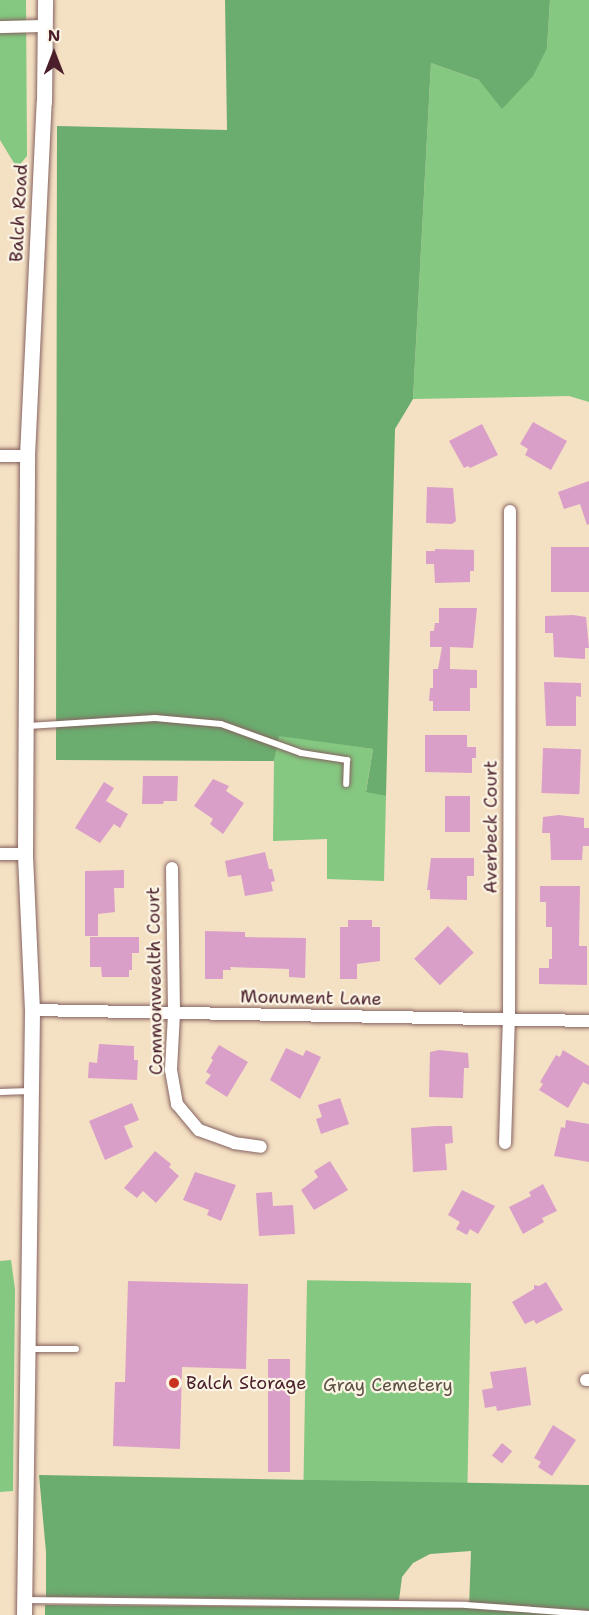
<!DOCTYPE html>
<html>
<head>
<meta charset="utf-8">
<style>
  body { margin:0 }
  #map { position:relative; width:589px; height:1615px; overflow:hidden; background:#f4e0c3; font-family:"Shantell Sans",sans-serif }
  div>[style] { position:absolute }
  .green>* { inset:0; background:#84c881; transform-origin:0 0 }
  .forest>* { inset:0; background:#6bac6f }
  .building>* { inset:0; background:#da9fc8; transform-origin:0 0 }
  .roads { filter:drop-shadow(0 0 2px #866360) drop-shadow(0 0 2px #866360) }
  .service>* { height:6px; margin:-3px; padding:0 3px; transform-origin:3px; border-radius:3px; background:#fff }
  .minor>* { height:12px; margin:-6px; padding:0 6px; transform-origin:6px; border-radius:6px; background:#fff }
  .tertiary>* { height:15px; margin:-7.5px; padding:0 7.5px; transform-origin:7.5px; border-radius:7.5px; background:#fff }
  .dots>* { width:16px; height:16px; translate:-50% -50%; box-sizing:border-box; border:3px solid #fcf5e5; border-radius:50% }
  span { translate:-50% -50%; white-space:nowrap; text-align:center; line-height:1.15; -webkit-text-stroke:4.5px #fcf5e5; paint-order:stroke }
  .street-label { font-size:18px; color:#4a1f2b }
  .poi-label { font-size:18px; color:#4a1f2b }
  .left { translate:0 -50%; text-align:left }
  .park-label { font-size:18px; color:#5b5245 }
  .north { position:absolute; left:24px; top:24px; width:60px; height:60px; -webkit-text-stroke:4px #fcf5e5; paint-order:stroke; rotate:0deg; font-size:16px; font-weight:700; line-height:24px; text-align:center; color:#4a1f2b }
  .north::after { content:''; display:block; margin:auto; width:21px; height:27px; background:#4a1f2b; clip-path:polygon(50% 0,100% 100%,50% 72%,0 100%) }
</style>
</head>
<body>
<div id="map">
  <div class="green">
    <i style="clip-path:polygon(0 0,26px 0,27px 156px,17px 168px,0 140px)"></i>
    <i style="clip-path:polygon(550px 0,589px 0,589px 402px,569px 396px,413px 399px,431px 63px,479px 80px,547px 48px)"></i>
    <i style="clip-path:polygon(278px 735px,373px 749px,366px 791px,386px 796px,384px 881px,327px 879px,327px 839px,273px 841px,274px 761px)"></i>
    <i style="clip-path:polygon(11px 1260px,15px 1289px,13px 1491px,0 1492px,0 1261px)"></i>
    <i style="left:471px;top:1283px;width:201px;height:164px;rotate:91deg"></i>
  </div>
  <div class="forest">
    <i style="clip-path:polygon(225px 0,550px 0,547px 48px,533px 76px,502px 109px,479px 80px,431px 63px,413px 399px,395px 429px,386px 796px,366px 792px,373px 749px,279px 736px,274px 761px,56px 760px,57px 126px,227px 130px)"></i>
    <i style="clip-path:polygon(39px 1475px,589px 1485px,589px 1615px,45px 1615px,45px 1605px,469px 1608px,471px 1551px,430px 1554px,413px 1563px,402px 1577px,399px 1600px,46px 1597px,46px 1552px)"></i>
  </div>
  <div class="building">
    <i style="clip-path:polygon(533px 422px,567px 441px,551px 470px,525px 455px,528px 449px,520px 444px)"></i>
    <i style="clip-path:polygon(482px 424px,498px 455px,470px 468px,468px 466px,464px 468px,449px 441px)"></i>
    <i style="clip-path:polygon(589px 481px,589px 524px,587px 525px,580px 504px,564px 509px,558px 492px)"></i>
    <i style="clip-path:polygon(427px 487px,453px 488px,456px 521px,452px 524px,426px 523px)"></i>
    <i style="left:551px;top:547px;width:38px;height:45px"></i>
    <i style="clip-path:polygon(435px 549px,474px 550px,474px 571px,470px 571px,470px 582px,435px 583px,434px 564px,426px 564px,426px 551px,435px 551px)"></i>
    <i style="clip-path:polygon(439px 608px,477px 608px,473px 648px,450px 647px,450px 669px,477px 670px,477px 688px,470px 688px,470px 711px,433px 711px,433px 701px,429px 701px,430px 688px,433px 688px,433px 669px,438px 669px,442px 647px,430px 647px,430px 631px,434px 631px,435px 623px,439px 623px)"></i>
    <i style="clip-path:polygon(573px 615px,586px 617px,589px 648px,585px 648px,585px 659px,554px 657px,553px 633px,545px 633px,545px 616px)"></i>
    <i style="clip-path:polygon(544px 682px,581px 683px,581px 697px,576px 696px,576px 726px,546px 726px)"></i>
    <i style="clip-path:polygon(425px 735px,467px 735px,467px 747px,476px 747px,476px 758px,472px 758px,472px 773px,425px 772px)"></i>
    <i style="left:543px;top:748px;width:38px;height:45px;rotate:2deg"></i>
    <i style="clip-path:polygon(143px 776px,178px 776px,177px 801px,164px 801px,163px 804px,142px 804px)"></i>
    <i style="clip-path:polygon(213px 779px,229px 786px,226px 791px,244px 803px,223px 834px,210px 824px,213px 819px,194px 806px)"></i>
    <i style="clip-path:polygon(104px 782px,114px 788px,106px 801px,128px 814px,120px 828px,114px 824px,100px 843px,75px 828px)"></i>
    <i style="left:445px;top:796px;width:25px;height:36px"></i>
    <i style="clip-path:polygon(559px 815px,584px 818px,584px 828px,589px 828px,589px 846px,583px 846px,582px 860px,551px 860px,550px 833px,542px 833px,543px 817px)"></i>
    <i style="clip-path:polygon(265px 852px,269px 869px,272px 869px,275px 881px,271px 882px,273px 891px,245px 896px,241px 875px,228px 877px,225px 861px)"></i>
    <i style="clip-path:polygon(431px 858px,474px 858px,474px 876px,467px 876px,467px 900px,430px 899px,430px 890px,427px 890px)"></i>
    <i style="clip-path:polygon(124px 870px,124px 888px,114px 888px,115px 912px,98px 914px,98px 936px,85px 936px,85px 871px)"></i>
    <i style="clip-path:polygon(540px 886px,580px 886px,579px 946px,587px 946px,587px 985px,539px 984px,539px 968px,549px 968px,549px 959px,552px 959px,552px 927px,546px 927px,546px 902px,540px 902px)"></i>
    <i style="clip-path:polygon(348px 920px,372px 920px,372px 927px,380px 927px,380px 961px,357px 964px,357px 979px,340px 979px,340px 927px,348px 927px)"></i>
    <i style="left:448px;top:926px;width:37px;height:47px;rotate:46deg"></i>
    <i style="clip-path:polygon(205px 931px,245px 932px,245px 937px,306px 938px,305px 978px,289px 977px,289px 969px,230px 967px,231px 970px,223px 970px,223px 979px,205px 979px)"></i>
    <i style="clip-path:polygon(90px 937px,139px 937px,139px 953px,132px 953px,132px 970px,129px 970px,129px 977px,102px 977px,101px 967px,90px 967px)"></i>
    <i style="clip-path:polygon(99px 1044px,134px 1046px,134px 1060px,138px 1060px,137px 1080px,88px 1078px,89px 1062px,97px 1063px)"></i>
    <i style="clip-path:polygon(219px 1045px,248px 1062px,227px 1097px,205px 1083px,211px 1075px,206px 1072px,213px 1060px,211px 1058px)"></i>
    <i style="clip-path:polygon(286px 1048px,303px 1056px,306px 1050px,321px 1057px,300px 1099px,270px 1080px)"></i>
    <i style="clip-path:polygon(439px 1050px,468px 1053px,469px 1068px,464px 1068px,463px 1098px,429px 1097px,430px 1052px)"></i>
    <i style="clip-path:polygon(563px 1050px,589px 1066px,589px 1085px,583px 1082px,568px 1108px,539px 1090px,543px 1084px,540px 1082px,556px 1055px,560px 1057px)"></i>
    <i style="clip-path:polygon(340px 1098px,349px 1124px,321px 1134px,316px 1119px,322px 1117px,318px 1105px)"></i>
    <i style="clip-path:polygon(132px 1103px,139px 1120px,124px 1126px,133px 1147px,105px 1160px,89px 1121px)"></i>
    <i style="clip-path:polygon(566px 1120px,589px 1124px,589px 1162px,554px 1156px,561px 1127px,565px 1128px)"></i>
    <i style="clip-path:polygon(436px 1126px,452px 1126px,453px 1143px,445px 1144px,447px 1170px,413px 1172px,411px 1128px)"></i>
    <i style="clip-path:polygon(155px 1151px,171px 1164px,169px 1167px,179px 1176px,156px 1203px,143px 1191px,137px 1198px,124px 1188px)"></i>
    <i style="clip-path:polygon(330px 1161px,348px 1190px,314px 1210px,301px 1190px,318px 1177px,314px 1171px)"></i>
    <i style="clip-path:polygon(195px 1172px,236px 1185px,221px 1221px,207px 1215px,209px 1210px,183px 1200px)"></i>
    <i style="clip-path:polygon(543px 1184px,557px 1211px,542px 1218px,544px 1222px,523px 1234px,509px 1207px,531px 1196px,529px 1192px)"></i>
    <i style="clip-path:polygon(462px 1190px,495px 1206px,478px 1234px,470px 1229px,467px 1235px,456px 1229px,460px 1222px,448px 1215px)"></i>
    <i style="clip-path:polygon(272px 1192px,273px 1206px,293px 1205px,295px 1234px,259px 1236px,256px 1193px)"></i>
    <i style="clip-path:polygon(128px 1281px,248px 1284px,246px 1369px,182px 1367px,180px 1449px,113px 1446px,115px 1382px,125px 1382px)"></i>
    <i style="clip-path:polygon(546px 1282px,563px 1310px,536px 1324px,534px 1320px,525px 1324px,512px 1302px,534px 1289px,534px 1285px,539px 1286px)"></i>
    <i style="left:268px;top:1359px;width:22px;height:113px"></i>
    <i style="clip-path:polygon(526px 1367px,531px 1405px,497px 1411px,496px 1406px,485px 1408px,482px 1390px,493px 1388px,490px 1372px)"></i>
    <i style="clip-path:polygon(553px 1425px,576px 1440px,552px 1476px,538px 1467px,541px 1462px,534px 1458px)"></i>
    <i style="left:502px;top:1443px;width:13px;height:16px;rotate:39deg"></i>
  </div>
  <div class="roads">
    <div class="service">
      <i style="left:28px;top:726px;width:127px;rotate:-3.6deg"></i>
      <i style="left:155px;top:718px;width:66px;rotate:5.2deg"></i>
      <i style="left:221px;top:724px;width:85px;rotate:19.9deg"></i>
      <i style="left:301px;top:753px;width:47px;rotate:8.7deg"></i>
      <i style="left:347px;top:760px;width:24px;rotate:92deg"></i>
      <i style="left:0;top:1092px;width:30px;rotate:-2deg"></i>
      <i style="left:27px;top:1349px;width:49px"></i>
      <i style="left:24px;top:1600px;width:442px;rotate:0.6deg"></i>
      <i style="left:466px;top:1605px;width:123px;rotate:4.2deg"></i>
    </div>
    <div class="minor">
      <i style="left:0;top:27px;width:45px;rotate:-1.3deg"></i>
      <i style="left:0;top:456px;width:27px"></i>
      <i style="left:0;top:854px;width:25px"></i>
      <i style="left:172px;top:868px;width:146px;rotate:89.2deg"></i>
      <i style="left:174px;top:1014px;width:56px;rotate:93.1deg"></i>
      <i style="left:171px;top:1070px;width:35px;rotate:80deg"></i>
      <i style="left:177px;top:1104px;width:34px;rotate:50deg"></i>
      <i style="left:199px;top:1130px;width:37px;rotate:20deg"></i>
      <i style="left:234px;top:1143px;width:27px;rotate:8deg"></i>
      <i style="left:32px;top:1010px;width:557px;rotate:1.13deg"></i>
      <i style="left:505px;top:1143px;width:124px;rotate:-88.2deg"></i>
      <i style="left:509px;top:1019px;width:508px;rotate:-89.89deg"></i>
      <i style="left:586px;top:1380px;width:3px"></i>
    </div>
    <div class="tertiary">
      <i style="left:24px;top:1615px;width:605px;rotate:-89.24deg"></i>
      <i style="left:32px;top:1010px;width:156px;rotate:-92.6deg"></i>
      <i style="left:25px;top:854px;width:398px;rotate:-89.7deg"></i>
      <i style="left:27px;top:456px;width:354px;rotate:-87.3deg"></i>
      <i style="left:44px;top:102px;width:102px;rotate:-89.4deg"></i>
    </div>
  </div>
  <div class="dots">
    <i style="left:174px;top:1383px;background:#c8321e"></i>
  </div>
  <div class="street-label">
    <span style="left:19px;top:213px;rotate:-87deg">Balch Road</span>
    <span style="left:491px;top:827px;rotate:-90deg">Averbeck Court</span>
    <span style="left:155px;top:981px;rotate:-91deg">Commonwealth Court</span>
    <span style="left:311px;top:998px;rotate:1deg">Monument Lane</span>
  </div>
  <div class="poi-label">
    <span class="left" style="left:186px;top:1383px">Balch Storage</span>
  </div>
  <div class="park-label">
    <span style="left:388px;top:1385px">Gray Cemetery</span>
  </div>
  <div class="north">N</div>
</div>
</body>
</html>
